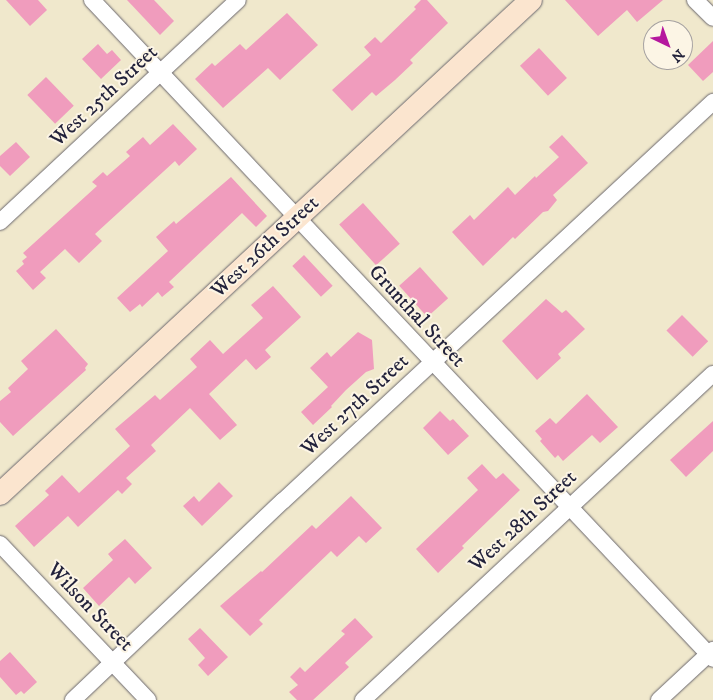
<!DOCTYPE html>
<html>
<head>
<meta charset="utf-8">
<style>
  body { margin:0 }
  #map { position:relative; width:713px; height:700px; overflow:hidden; background:#f0e8cc; font-family:"IM FELL DW Pica",serif }
  div>[style] { position:absolute }
  .building>* { inset:0; background:#f09cbd; transform-origin:0 0 }
  .roads { filter:drop-shadow(0 0 1px #6a676e) drop-shadow(0 0 1px #6a676e) }
  .minor>* { height:16px; margin:-8px; padding:0 8px; transform-origin:8px; border-radius:8px; background:#fff }
  .secondary>* { height:22px; margin:-11px; padding:0 11px; transform-origin:11px; border-radius:11px; background:#fbe5cf }
  span { translate:-50% -50%; white-space:nowrap; text-align:center; line-height:1.15; -webkit-text-stroke:4px #fcf5e5; paint-order:stroke }
  .street-label { font-size:21px; color:#22223b }
  .north { position:absolute; left:643px; top:20px; width:50px; height:50px; box-sizing:border-box; background:#fcf5e5; border:1px solid #a5a1a1; border-radius:50%; rotate:138deg; font-size:14px; font-weight:700; line-height:20px; text-align:center; color:#22223b }
  .north::after { content:''; display:block; margin:auto; width:18px; height:22px; background:#b5179e; clip-path:polygon(50% 0,100% 100%,50% 72%,0 100%) }
</style>
</head>
<body>
<div id="map">
  <div class="building">
    <i style="clip-path:polygon(6px 0,38px 0,47px 10px,30px 26px)"></i>
    <i style="clip-path:polygon(127px 0,154px 0,174px 21px,160px 35px)"></i>
    <i style="clip-path:polygon(421px 0,427px 0,448px 23px,410px 60px,413px 63px,395px 80px,376px 96px,372px 92px,352px 111px,332px 90px,371px 55px,364px 47px,375px 37px,381px 43px,416px 9px,414px 7px)"></i>
    <i style="clip-path:polygon(565px 0,663px 0,637px 22px,627px 10px,598px 36px)"></i>
    <i style="clip-path:polygon(287px 13px,318px 45px,280px 80px,268px 68px,223px 108px,195px 79px,212px 63px,215px 66px,240px 44px,246px 50px)"></i>
    <i style="clip-path:polygon(713px 41px,713px 72px,703px 81px,688px 65px)"></i>
    <i style="clip-path:polygon(98px 44px,107px 54px,112px 50px,121px 60px,101px 79px,82px 59px)"></i>
    <i style="left:539px;top:48px;width:41px;height:26px;rotate:47deg"></i>
    <i style="left:46px;top:77px;width:40px;height:26px;rotate:46deg"></i>
    <i style="clip-path:polygon(173px 124px,197px 149px,179px 166px,175px 161px,95px 234px,102px 241px,79px 263px,65px 249px,40px 272px,46px 278px,33px 290px,16px 271px,24px 264px,22px 261px,27px 257px,23px 253px,97px 186px,92px 182px,103px 172px,107px 176px,130px 156px,126px 152px,143px 137px,150px 145px)"></i>
    <i style="clip-path:polygon(562px 135px,588px 163px,553px 195px,557px 200px,548px 211px,543px 212px,515px 239px,513px 237px,483px 266px,452px 232px,470px 215px,474px 220px,508px 187px,515px 195px,535px 176px,536px 178px,559px 157px,549px 147px)"></i>
    <i style="clip-path:polygon(16px 142px,30px 157px,10px 176px,0 166px,0 156px)"></i>
    <i style="clip-path:polygon(231px 177px,267px 216px,256px 227px,242px 213px,169px 282px,174px 287px,162px 297px,158px 292px,142px 307px,140px 304px,130px 312px,117px 298px,168px 251px,156px 237px,174px 221px,176px 224px)"></i>
    <i style="left:363px;top:203px;width:55px;height:32px;rotate:48deg"></i>
    <i style="left:304px;top:255px;width:42px;height:16px;rotate:47deg"></i>
    <i style="left:420px;top:267px;width:42px;height:28px;rotate:48deg"></i>
    <i style="clip-path:polygon(273px 286px,301px 317px,265px 350px,271px 357px,256px 370px,246px 359px,209px 394px,237px 425px,220px 440px,190px 408px,151px 445px,156px 451px,126px 478px,132px 484px,122px 494px,118px 490px,78px 527px,68px 516px,34px 547px,15px 526px,49px 495px,45px 491px,62px 475px,79px 493px,130px 446px,115px 429px,155px 395px,160px 400px,197px 367px,190px 359px,210px 340px,223px 354px,263px 318px,251px 305px)"></i>
    <i style="clip-path:polygon(546px 299px,562px 313px,566px 310px,585px 329px,558px 354px,561px 358px,537px 380px,502px 341px)"></i>
    <i style="left:682px;top:315px;width:37px;height:22px;rotate:45deg"></i>
    <i style="clip-path:polygon(56px 329px,88px 364px,85px 368px,86px 370px,13px 436px,0 422px,0 401px,11px 392px,8px 388px,28px 369px,21px 361px)"></i>
    <i style="clip-path:polygon(358px 332px,372px 340px,374px 369px,366px 372px,346px 390px,331px 406px,332px 407px,313px 425px,301px 412px,328px 387px,310px 368px,327px 352px,331px 357px)"></i>
    <i style="clip-path:polygon(587px 394px,618px 427px,600px 443px,592px 435px,563px 461px,558px 455px,555px 458px,540px 441px,542px 439px,535px 431px,550px 418px,556px 424px)"></i>
    <i style="clip-path:polygon(440px 411px,450px 421px,453px 419px,469px 436px,448px 455px,423px 428px)"></i>
    <i style="clip-path:polygon(713px 421px,713px 451px,686px 477px,670px 460px)"></i>
    <i style="clip-path:polygon(482px 464px,496px 479px,503px 473px,520px 490px,462px 546px,464px 548px,438px 573px,416px 549px,478px 490px,467px 478px)"></i>
    <i style="clip-path:polygon(219px 482px,233px 496px,202px 526px,183px 506px,194px 496px,199px 502px)"></i>
    <i style="clip-path:polygon(351px 496px,382px 528px,366px 543px,359px 536px,337px 557px,331px 551px,259px 620px,263px 624px,250px 636px,220px 606px,261px 571px,262px 572px,312px 525px,316px 529px)"></i>
    <i style="clip-path:polygon(125px 539px,152px 568px,135px 584px,129px 577px,99px 606px,83px 588px,113px 560px,108px 554px)"></i>
    <i style="clip-path:polygon(355px 618px,373px 637px,345px 663px,349px 667px,313px 700px,297px 700px,289px 692px,298px 685px,290px 677px,300px 667px,305px 672px,345px 634px,341px 631px)"></i>
    <i style="clip-path:polygon(200px 628px,228px 657px,208px 676px,198px 665px,205px 658px,188px 639px)"></i>
    <i style="clip-path:polygon(10px 652px,37px 682px,24px 694px,21px 691px,16px 695px,0 677px,0 661px)"></i>
  </div>
  <div class="roads">
    <div class="minor">
      <i style="left:92px;top:0;width:905px;rotate:46.7deg"></i>
      <i style="left:695px;top:0;width:25px;rotate:45deg"></i>
      <i style="left:0;top:222px;width:325px;rotate:-43deg"></i>
      <i style="left:0;top:544px;width:215px;rotate:46.5deg"></i>
      <i style="left:73px;top:700px;width:289px;rotate:-43.5deg"></i>
      <i style="left:283px;top:501px;width:587px;rotate:-42.86deg"></i>
      <i style="left:363px;top:700px;width:478px;rotate:-43deg"></i>
      <i style="left:659px;top:700px;width:74px;rotate:-42.8deg"></i>
    </div>
    <div class="secondary">
      <i style="left:0;top:494px;width:725px;rotate:-42.93deg"></i>
    </div>
  </div>
  <div class="street-label">
    <span style="left:104px;top:96px;rotate:-43deg">West 25th Street</span>
    <span style="left:265px;top:247px;rotate:-43deg">West 26th Street</span>
    <span style="left:417px;top:316px;rotate:47deg">Grunthal Street</span>
    <span style="left:355px;top:405px;rotate:-43deg">West 27th Street</span>
    <span style="left:523px;top:521px;rotate:-43deg">West 28th Street</span>
    <span style="left:90px;top:607px;rotate:46deg">Wilson Street</span>
  </div>
  <div class="north">N</div>
</div>
</body>
</html>
